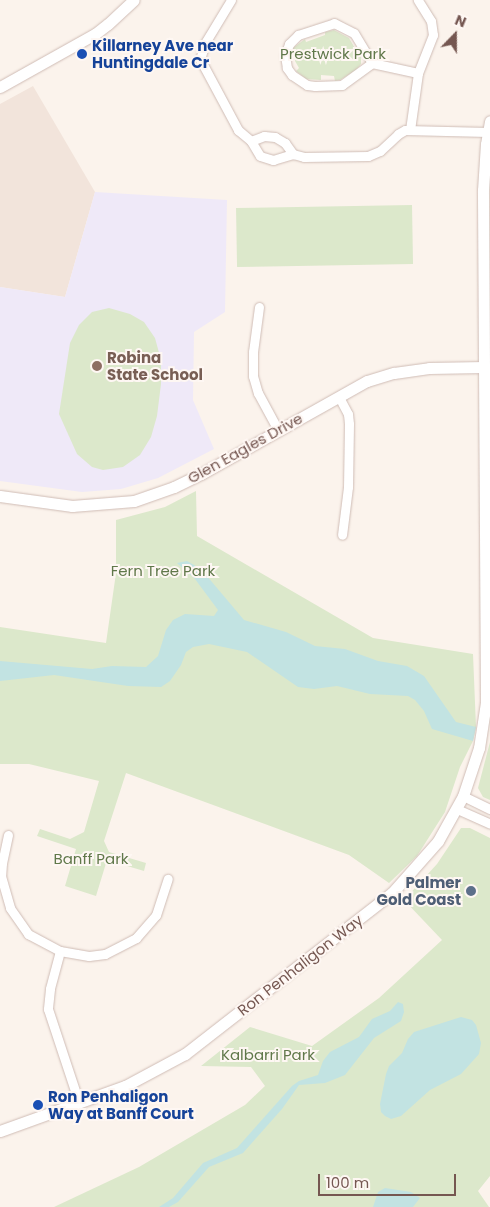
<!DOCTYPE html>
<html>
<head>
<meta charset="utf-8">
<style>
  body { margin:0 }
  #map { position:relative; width:490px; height:1207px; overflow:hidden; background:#fbf3ec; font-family:Poppins,sans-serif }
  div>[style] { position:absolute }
  .residential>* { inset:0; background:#f2e4db }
  .education>* { inset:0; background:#efe9f8 }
  .green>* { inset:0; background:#dce8cb; transform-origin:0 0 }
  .water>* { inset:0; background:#c2e3e2 }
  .roads { filter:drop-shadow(0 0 1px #cfbcb5) drop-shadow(0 0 1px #cfbcb5) }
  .street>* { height:9px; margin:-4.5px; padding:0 4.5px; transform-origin:4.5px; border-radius:4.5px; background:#fff }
  .secondary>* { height:11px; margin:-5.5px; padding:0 5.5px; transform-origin:5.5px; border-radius:5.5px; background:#fff }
  .dots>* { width:14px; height:14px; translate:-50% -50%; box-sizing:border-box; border:2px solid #fef7f3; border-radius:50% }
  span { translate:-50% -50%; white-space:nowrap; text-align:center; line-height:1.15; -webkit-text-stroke:4px #fef7f3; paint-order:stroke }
  .transit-label { font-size:15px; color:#164399; font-weight:700 }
  .left { translate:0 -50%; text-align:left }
  .park-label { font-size:15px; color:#60784a }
  .education-label { font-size:15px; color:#785e54; font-weight:700 }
  .street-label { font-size:15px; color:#755751 }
  .service-label { font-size:15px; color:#4e5e75; font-weight:700 }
  .right { translate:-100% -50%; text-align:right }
  .north { position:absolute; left:430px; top:10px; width:50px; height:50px; -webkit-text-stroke:4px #fef7f3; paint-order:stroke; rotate:22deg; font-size:14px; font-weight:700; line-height:20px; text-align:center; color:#755751 }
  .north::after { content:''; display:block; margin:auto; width:18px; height:22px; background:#755751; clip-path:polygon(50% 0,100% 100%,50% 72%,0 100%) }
  .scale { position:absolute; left:318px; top:1174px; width:138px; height:22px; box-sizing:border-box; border:2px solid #755751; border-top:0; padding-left:6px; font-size:15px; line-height:18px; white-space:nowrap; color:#755751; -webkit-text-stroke:4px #fef7f3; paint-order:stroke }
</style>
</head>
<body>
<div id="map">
  <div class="residential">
    <i style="clip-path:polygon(33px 86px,95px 192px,65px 297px,0 287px,0 104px)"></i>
  </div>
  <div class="education">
    <i style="clip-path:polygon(95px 192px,227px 200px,225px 312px,194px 332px,193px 400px,214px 449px,158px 478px,121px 489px,82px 492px,0 481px,0 287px,65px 297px)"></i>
  </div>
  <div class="green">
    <i style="clip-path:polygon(334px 30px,349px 38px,359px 55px,361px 54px,361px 64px,356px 70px,340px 80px,335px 81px,334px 76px,321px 75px,321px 80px,306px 79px,296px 71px,299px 68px,295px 61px,295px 54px,291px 53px,293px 48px,305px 39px,306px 42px,325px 35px,325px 32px)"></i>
    <i style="left:412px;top:205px;width:59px;height:176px;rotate:89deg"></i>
    <i style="clip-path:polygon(109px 308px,130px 314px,144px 322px,155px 338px,161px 360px,161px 384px,157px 416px,151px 437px,140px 455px,123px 467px,103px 470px,92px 467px,77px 454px,59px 414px,70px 343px,79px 325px,92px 312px)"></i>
    <i style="clip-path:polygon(196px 491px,197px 536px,373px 638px,473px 654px,476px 727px,473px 741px,460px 767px,445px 812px,417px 856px,389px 883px,349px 855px,126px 773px,104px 841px,109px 852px,146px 863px,144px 871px,107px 860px,96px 896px,65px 886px,76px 849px,37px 836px,40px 829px,70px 839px,84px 832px,99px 781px,29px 764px,0 764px,0 627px,106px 643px,116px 573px,116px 520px,165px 507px)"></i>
    <i style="clip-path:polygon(490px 742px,490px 800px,483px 797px,478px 788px)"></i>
    <i style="clip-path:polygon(461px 828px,470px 828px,490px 838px,490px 1176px,478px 1191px,489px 1207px,54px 1207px,139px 1167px,245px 1105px,265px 1086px,251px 1067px,201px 1066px,250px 1027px,312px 1046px,379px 998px,442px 940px,404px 900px,437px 864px)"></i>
  </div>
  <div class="water">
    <i style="clip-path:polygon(187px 561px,201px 569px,244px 620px,286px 632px,315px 646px,345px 649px,378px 661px,407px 666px,424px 676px,456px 722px,476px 727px,473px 741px,432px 729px,424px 711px,415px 700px,408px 696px,370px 694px,337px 686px,314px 689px,298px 687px,247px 652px,209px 644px,193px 647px,186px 652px,181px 665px,170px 681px,161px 687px,128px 686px,54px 675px,0 681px,0 661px,92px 669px,112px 666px,146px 667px,158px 656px,166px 630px,173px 620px,185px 614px,214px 616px,218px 610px,195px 579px,177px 563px)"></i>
    <i style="clip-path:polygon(398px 1002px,403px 1004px,404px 1012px,401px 1021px,374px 1038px,345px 1075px,325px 1083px,299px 1085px,282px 1109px,243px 1153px,209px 1167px,178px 1202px,169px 1207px,159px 1207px,173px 1198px,203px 1163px,237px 1148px,292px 1086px,299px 1081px,318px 1075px,323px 1061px,330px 1052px,359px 1037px,372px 1019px,390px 1011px)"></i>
    <i style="clip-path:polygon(461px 1017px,472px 1020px,476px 1025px,481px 1043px,479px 1054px,461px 1074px,430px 1090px,401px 1116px,391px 1119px,385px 1116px,381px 1112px,380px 1104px,386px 1074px,389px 1066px,402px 1053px,408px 1039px,414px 1032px)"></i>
    <i style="clip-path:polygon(385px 1188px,411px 1192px,420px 1198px,413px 1207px,373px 1207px,378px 1192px)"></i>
  </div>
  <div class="roads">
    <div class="street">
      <i style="left:231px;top:0;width:50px;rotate:121.2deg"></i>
      <i style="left:205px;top:43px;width:17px;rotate:107deg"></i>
      <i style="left:200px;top:59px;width:81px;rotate:61.8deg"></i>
      <i style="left:238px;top:130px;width:17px;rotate:40deg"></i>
      <i style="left:251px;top:141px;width:17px;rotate:59deg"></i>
      <i style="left:260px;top:156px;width:14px;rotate:17deg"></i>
      <i style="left:273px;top:160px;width:21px;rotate:-17deg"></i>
      <i style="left:293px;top:154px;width:11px;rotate:15deg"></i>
      <i style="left:304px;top:157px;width:64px;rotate:-0.9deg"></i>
      <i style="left:368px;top:156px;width:13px;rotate:-23deg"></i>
      <i style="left:380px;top:151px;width:25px;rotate:-43deg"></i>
      <i style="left:398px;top:134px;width:8px;rotate:-30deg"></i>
      <i style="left:405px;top:130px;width:83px;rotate:1.4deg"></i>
      <i style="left:372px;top:63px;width:37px;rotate:144deg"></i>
      <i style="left:342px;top:85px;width:27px;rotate:178deg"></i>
      <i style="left:315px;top:86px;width:8px;rotate:-173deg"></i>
      <i style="left:307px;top:85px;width:18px;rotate:-146deg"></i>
      <i style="left:292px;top:75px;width:9px;rotate:-126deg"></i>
      <i style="left:287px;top:68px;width:13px;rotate:-99deg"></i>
      <i style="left:285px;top:55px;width:12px;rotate:-70deg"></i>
      <i style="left:289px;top:44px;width:13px;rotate:-45deg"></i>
      <i style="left:298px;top:35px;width:38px;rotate:-18deg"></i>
      <i style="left:334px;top:23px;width:22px;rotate:27deg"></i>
      <i style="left:354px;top:33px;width:35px;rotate:59deg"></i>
      <i style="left:372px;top:63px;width:47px;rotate:12.3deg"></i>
      <i style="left:410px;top:130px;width:58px;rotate:-82deg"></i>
      <i style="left:418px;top:73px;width:41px;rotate:-68.5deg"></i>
      <i style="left:433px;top:35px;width:14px;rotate:-98deg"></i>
      <i style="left:431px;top:21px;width:25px;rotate:-122deg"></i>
      <i style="left:251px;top:141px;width:14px;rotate:-21deg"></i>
      <i style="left:264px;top:136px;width:11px;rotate:5deg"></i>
      <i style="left:275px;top:137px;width:12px;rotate:31deg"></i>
      <i style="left:285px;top:143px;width:14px;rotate:54deg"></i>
      <i style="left:259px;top:307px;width:45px;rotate:97.6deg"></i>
      <i style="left:253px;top:352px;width:24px;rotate:90deg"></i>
      <i style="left:253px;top:376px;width:18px;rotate:74deg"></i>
      <i style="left:258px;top:393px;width:42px;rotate:61.6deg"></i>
      <i style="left:339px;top:397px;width:19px;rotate:62deg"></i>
      <i style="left:348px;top:414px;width:10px;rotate:84deg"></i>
      <i style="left:349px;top:424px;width:63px;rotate:90.9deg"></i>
      <i style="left:348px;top:487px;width:48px;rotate:97.1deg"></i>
      <i style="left:463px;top:796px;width:30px;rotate:26deg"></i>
      <i style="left:457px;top:809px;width:36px;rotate:24deg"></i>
      <i style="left:8px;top:835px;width:29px;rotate:102deg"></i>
      <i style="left:2px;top:863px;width:13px;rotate:94deg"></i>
      <i style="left:1px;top:876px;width:33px;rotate:74deg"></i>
      <i style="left:10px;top:908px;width:32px;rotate:55deg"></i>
      <i style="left:28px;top:934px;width:36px;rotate:28deg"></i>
      <i style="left:60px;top:951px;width:29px;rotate:10deg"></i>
      <i style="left:89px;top:956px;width:16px;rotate:-7deg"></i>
      <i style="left:105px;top:954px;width:35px;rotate:-27deg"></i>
      <i style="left:136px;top:938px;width:30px;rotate:-49deg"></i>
      <i style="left:156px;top:915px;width:38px;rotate:-72deg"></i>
      <i style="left:60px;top:951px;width:39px;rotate:105deg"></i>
      <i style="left:50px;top:989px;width:20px;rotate:96deg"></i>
      <i style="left:48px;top:1009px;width:99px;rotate:71.7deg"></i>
    </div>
    <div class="secondary">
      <i style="left:0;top:87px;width:109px;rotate:-29.2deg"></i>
      <i style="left:95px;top:34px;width:16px;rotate:-38deg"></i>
      <i style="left:108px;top:24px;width:35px;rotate:-43deg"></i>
      <i style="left:0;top:496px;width:73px;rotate:7.9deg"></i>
      <i style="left:72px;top:506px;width:62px;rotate:-4.6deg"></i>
      <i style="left:134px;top:501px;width:42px;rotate:-19.3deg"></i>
      <i style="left:174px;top:487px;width:30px;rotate:-26deg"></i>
      <i style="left:201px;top:474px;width:190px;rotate:-29.3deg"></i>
      <i style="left:367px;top:381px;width:28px;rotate:-17deg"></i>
      <i style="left:394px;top:373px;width:35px;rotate:-8deg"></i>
      <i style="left:429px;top:368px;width:55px;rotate:-1deg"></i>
      <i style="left:0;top:1131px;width:133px;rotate:-19.8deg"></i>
      <i style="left:125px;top:1086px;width:68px;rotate:-28.1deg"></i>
      <i style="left:185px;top:1054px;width:262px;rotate:-37.9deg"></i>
      <i style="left:392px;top:893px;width:69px;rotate:-48.5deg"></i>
      <i style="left:438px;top:841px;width:51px;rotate:-60.9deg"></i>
      <i style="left:463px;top:796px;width:51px;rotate:-71.6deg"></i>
      <i style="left:479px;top:748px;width:47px;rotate:-81.3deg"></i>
      <i style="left:486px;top:702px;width:512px;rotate:-90.34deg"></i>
      <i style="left:483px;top:190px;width:46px;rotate:-86.3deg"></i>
      <i style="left:486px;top:144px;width:23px;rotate:-80deg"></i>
    </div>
  </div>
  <div class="dots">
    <i style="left:82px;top:54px;background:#1a4fb4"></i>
    <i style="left:97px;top:366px;background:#8d6e63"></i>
    <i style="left:471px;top:891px;background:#5c6f8a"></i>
    <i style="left:38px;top:1105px;background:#1a4fb4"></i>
  </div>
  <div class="transit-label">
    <span class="left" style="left:92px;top:54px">Killarney Ave near<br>Huntingdale Cr</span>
    <span class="left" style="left:48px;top:1105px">Ron Penhaligon<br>Way at Banff Court</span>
  </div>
  <div class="park-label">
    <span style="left:333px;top:54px">Prestwick Park</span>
    <span style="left:163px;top:571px">Fern Tree Park</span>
    <span style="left:91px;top:859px">Banff Park</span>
    <span style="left:268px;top:1055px">Kalbarri Park</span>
  </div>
  <div class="education-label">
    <span class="left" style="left:107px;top:366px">Robina<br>State School</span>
  </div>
  <div class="street-label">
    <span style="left:245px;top:448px;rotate:-29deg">Glen Eagles Drive</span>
    <span style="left:300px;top:965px;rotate:-38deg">Ron Penhaligon Way</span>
  </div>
  <div class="service-label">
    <span class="right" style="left:461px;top:891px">Palmer<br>Gold Coast</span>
  </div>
  <div class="north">N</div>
  <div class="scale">100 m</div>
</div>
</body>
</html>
